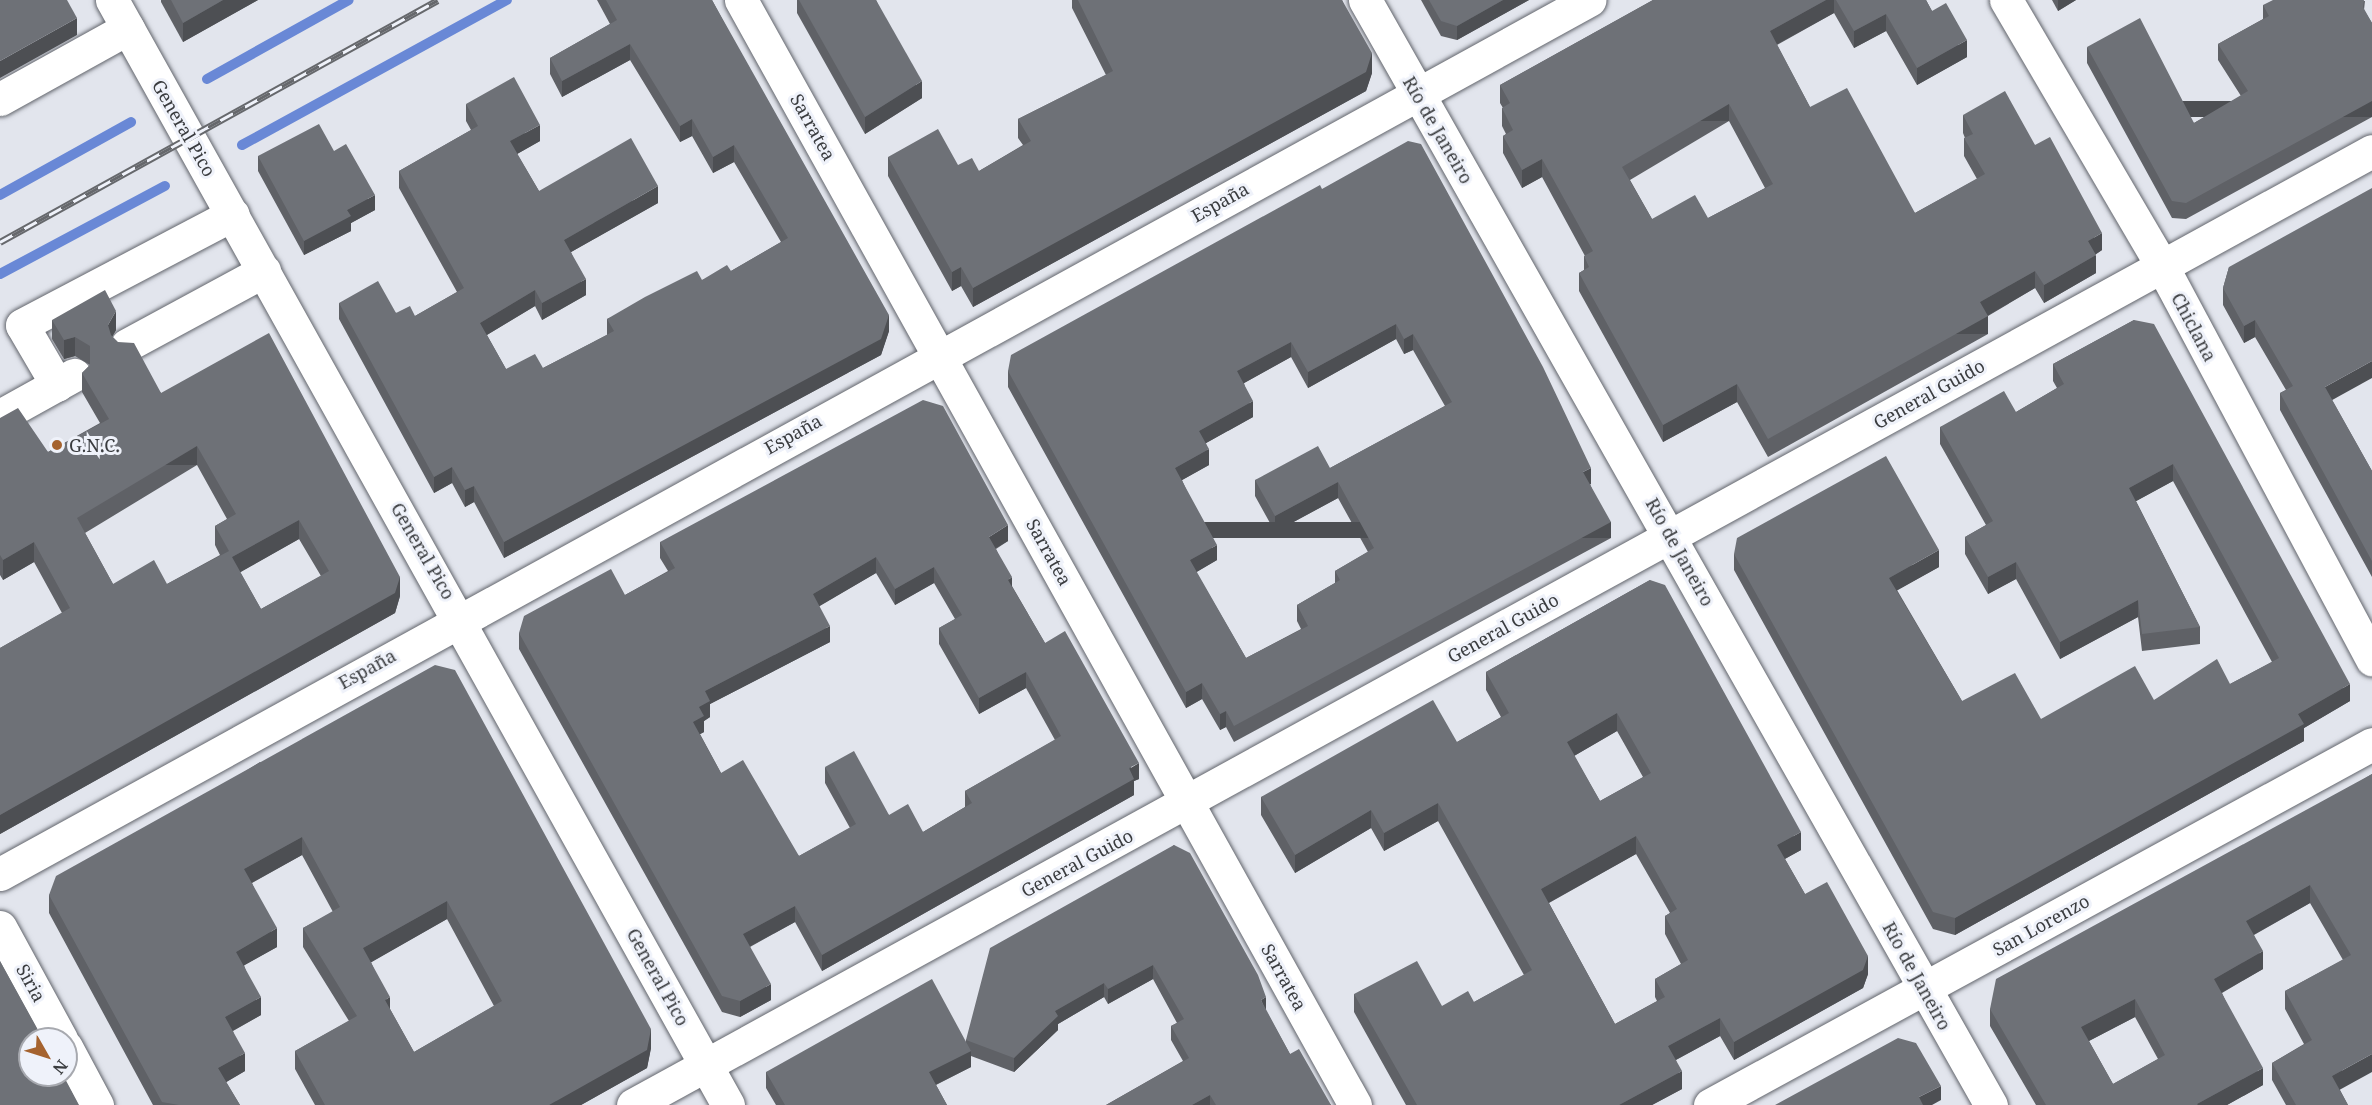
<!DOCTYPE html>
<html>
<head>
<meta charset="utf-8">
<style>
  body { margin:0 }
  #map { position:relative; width:2372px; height:1105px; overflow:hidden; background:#e2e5ed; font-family:"Noto Serif",serif }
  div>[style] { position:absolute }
  .stream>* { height:10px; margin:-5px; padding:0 5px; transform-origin:5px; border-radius:5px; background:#6988d6 }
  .roads { filter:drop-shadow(0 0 2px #62656c) drop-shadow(0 0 2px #62656c) }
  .minor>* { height:33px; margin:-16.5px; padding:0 16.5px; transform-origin:16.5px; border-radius:16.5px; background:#fff }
  .rail>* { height:7px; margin-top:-3.5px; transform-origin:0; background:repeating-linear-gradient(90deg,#eff2fa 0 14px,#66686c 0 28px); box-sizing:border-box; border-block:2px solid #66686c }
  .wall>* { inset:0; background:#5f6166 }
  .shaded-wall>* { inset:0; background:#4d4f53; transform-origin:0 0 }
  .building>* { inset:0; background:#6e7177 }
  .dots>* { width:16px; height:16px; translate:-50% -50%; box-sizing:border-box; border:3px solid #eff2fa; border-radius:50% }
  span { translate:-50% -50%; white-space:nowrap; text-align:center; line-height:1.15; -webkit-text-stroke:6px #eff2fa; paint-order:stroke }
  .street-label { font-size:18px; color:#3a3c3f }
  .poi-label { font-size:18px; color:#3a3c3f }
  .left { translate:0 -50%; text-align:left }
  .north { position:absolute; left:18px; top:1027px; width:60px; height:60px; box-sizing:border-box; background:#eff2fa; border:2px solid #a7a9af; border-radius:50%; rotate:129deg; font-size:16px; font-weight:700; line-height:24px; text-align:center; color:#3a3c3f }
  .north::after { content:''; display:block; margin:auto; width:21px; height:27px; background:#a5632f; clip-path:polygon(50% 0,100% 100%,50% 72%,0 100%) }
</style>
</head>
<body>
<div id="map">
  <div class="stream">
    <i style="left:207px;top:79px;width:162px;rotate:-29.1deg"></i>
    <i style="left:242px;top:145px;width:302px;rotate:-28.7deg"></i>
    <i style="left:0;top:195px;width:150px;rotate:-29.1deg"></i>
    <i style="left:0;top:274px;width:187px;rotate:-28.1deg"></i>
  </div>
  <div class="roads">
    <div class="minor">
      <i style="left:112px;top:0;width:1265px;rotate:60.86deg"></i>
      <i style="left:741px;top:0;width:1264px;rotate:60.94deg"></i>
      <i style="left:1365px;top:0;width:1270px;rotate:60.47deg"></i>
      <i style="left:2006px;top:0;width:308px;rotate:59.6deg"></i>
      <i style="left:2162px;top:266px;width:446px;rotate:61.9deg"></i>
      <i style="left:0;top:99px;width:146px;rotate:-29deg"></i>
      <i style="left:127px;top:345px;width:156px;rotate:-28.4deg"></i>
      <i style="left:57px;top:385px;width:69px;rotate:-120.3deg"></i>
      <i style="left:22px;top:325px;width:238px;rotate:-27.7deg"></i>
      <i style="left:0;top:416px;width:85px;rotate:-29deg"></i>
      <i style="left:0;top:874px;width:1814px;rotate:-28.81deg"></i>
      <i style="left:0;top:927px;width:128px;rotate:61.4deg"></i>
      <i style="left:66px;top:1047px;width:66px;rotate:61.9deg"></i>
      <i style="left:633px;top:1105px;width:1983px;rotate:-28.75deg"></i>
      <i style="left:1710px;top:1105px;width:754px;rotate:-28.6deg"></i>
    </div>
  </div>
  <div class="rail">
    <i style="left:0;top:242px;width:500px;rotate:-28.92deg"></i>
  </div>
  <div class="wall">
    <i style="clip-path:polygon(161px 0,258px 0,183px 42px,161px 2px)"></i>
    <i style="clip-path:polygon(597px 0,712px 0,889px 331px,881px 355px,504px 558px,474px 502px,465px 507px,452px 483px,434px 493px,339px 319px,339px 303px,415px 316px,457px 292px,399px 188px,399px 171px,471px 130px,466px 121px,466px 104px,540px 141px,517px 154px,539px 191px,658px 203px,571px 252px,586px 295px,542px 320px,535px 306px,487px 335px,506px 369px,543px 368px,607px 335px,607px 319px,702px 280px,731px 271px,781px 242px,734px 162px,713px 173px,692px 136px,680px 142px,630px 60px,562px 97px,550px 74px,550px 58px,610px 24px)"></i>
    <i style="clip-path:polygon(797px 0,876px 0,922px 98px,865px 134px,797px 13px)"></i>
    <i style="clip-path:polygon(1072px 0,1342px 0,1372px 73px,1366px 91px,973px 307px,961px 286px,952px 291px,888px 176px,888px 157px,958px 165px,979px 171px,1023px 145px,1018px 138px,1018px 119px,1106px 75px,1072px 8px)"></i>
    <i style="clip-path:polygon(1421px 0,1529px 0,1457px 40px,1441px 36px)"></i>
    <i style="clip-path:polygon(evenodd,1653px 0,1926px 0,1932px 11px,1967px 57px,1917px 85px,1886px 31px,1854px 48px,1834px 13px,1777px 45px,1810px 107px,1915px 213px,1977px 179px,1964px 156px,1964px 138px,1965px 138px,1963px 133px,1963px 115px,2035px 145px,2102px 250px,2095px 255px,2096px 273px,2044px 303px,2035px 288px,1988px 316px,1988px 334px,1768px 457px,1737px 402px,1663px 442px,1579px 291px,1579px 273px,1584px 270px,1584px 256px,1585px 256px,1542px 177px,1522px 188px,1503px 153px,1503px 136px,1506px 134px,1502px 126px,1502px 108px,1503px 108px,1500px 103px,1500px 85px,1653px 0,1729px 121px,1765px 188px,1708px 218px,1652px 219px,1630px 180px,1729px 121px)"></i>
    <i style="clip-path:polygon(2052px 0,2076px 0,2058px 11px)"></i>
    <i style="clip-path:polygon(2365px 1px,2364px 10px,2372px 23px,2372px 117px,2186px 219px,2172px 218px,2087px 63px,2087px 47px,2194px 123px,2241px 96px,2218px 60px,2218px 44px,2263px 19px,2263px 5px)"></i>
    <i style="clip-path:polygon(334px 151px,375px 210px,351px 223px,351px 231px,304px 255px,258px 171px,258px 156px)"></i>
    <i style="clip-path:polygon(evenodd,1322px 189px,1591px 484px,1590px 484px,1611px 538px,1234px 742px,1226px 727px,1220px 730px,1202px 699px,1186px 708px,1008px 387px,1008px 371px,1322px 189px,1396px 339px,1404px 354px,1413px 350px,1445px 406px,1330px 468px,1255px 480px,1255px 496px,1275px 532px,1338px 498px,1368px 552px,1335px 571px,1335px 583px,1297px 605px,1297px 621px,1301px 629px,1246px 658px,1196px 572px,1217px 560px,1182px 480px,1209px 465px,1206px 443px,1253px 417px,1244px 383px,1291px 357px,1308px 388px,1396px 339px)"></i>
    <i style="clip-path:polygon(2229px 267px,2332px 400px,2372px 471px,2372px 577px,2280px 410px,2280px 393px,2286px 390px,2255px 337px,2244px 343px,2223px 305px,2223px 288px)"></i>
    <i style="clip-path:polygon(evenodd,52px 320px,116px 330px,112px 337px,161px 393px,400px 596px,395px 613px,0 834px,0 648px,62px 613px,34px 562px,3px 580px,0 575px,0 418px,48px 452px,100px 423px,82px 392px,82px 373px,90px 365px,75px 356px,64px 359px,52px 339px,52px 320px,197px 465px,227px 519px,215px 526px,215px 545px,220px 555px,167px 584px,113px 584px,85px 533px,197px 465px,52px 320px,299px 539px,321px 576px,261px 609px,240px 572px,299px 539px)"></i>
    <i style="clip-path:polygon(2134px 320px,2350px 701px,2304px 728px,2304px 741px,1955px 935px,1933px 929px,1734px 570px,1734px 554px,1939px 567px,1897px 590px,1962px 701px,2041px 719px,2154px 700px,2230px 684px,2272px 662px,2173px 481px,2136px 501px,2200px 627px,2200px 644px,2142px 651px,2138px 617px,2060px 659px,2016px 579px,1988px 594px,1965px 554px,1965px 537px,1986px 525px,1940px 444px,1940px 427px,2016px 412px,2057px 388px,2053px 381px,2053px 364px)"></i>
    <i style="clip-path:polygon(evenodd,1008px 541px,996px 549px,1012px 586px,1045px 643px,1139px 779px,1134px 781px,1134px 795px,822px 971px,795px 922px,750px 947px,771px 1000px,740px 1017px,722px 1012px,519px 649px,519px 633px,625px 595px,668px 571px,660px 558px,660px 542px,1008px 541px,876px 573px,895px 605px,934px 583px,955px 619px,939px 628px,939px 644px,979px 714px,1026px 688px,1055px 740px,965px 791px,965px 807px,923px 832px,889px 815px,825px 767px,825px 783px,850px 828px,799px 856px,721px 773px,700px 734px,704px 732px,704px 721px,710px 717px,710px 704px,830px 642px,819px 606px,876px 573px)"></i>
    <i style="clip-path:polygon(evenodd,1650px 580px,1801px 850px,1785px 859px,1805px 894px,1868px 974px,1863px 988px,1734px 1060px,1720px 1036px,1676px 1060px,1682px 1089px,1652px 1105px,1406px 1105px,1354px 1012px,1354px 994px,1442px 1006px,1474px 1002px,1524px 975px,1438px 821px,1384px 851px,1371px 828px,1295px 873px,1261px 815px,1261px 797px,1457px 742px,1501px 717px,1486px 690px,1486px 672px,1650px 580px,1617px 731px,1643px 777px,1600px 801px,1574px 756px,1617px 731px,1650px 580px,1636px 854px,1670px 913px,1665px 916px,1665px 934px,1681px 964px,1655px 979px,1655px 997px,1657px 1001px,1615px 1024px,1549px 903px,1636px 854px)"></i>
    <i style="clip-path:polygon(evenodd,260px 762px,651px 1048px,647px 1068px,581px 1105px,315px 1105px,295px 1069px,295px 1051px,349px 1021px,303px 947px,303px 928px,333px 912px,302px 855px,252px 883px,277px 947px,244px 965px,261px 1015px,233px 1031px,245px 1071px,226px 1082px,240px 1105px,153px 1105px,49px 913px,49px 895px,260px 762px,447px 919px,494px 1006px,414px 1052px,390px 1009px,371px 962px,447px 919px)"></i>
    <i style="clip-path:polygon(evenodd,2372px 774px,2340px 1090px,2348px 1105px,2286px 1105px,2272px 1080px,2272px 1063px,2304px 1044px,2285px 1009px,2285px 991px,2343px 960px,2310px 903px,2254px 935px,2263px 969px,2222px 993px,2263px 1085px,2227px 1105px,2036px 1105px,1990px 1026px,1990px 1009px,2372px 774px,2135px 1017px,2158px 1059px,2113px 1084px,2089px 1041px,2135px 1017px)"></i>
    <i style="clip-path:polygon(1174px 845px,1290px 1054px,1331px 1105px,1106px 1105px,1183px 1061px,1171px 1040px,1171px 1026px,1177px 1023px,1153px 979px,1108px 1004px,1104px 997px,1058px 1024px,1058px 1030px,1014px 1072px,971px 1056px,971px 1067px,936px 1085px,947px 1105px,776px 1105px,766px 1088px,766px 1072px,966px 1042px,966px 1040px)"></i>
  </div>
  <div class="shaded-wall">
    <i style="clip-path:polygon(223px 0,258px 0,183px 42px,183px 23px)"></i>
    <i style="clip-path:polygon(1503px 0,1529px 0,1457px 40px,1457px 26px)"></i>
    <i style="clip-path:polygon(1826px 0,1834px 0,1834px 13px,1770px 48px,1770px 31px)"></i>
    <i style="clip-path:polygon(2058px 0,2076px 0,2058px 11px)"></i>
    <i style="clip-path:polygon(1886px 14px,1886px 31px,1854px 48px,1854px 31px)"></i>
    <i style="clip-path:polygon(77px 18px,77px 35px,0 78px,0 61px)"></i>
    <i style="clip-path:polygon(1967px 40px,1967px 57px,1917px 85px,1917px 68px)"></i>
    <i style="clip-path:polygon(630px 44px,630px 60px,562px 97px,562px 81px)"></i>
    <i style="clip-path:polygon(1372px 53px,1372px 73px,1366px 91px,973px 307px,973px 288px)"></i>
    <i style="clip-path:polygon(922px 81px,922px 98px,865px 134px,865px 117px)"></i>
    <i style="left:2372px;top:101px;width:16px;height:212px;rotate:90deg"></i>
    <i style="left:1729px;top:104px;width:17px;height:124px;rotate:90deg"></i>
    <i style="clip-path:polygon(692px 119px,692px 136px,680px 142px,680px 126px)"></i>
    <i style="clip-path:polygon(540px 125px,540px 141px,510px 158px,510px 141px)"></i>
    <i style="clip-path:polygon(734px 145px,734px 162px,713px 173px,713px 157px)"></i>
    <i style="clip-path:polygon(1542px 159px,1542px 177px,1522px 188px,1522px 170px)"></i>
    <i style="clip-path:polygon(658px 186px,658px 203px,564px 256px,564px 240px)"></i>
    <i style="clip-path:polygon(375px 195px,375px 210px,351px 223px,351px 231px,304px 255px,304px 241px,347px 210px)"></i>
    <i style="clip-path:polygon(2102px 233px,2102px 250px,2088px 259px,2088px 241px)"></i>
    <i style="clip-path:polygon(2096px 255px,2096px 273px,2044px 303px,2044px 285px)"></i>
    <i style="clip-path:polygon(961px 267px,961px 286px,952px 291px,952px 272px)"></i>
    <i style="clip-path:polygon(2035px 271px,2035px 288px,1980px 320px,1980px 302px)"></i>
    <i style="clip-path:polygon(586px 279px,586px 295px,542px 320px,542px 303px)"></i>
    <i style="clip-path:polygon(535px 290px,535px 306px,480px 339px,480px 323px)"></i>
    <i style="clip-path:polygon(116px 311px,116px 330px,108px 344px,108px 325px)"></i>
    <i style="clip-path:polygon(889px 315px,889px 331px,881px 355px,504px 558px,504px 542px)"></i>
    <i style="left:1988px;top:316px;width:18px;height:252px;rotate:90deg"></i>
    <i style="clip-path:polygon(2255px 320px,2255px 337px,2244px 343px,2244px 326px)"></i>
    <i style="clip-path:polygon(1396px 324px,1396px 339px,1308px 388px,1308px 372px)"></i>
    <i style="clip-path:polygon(1413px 334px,1413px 350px,1404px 354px,1404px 339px)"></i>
    <i style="clip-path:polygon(75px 337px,75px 356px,64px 359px,64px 340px)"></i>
    <i style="clip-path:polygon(1291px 342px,1291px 357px,1237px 387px,1237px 371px)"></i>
    <i style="clip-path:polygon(2372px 361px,2372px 378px,2325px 404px,2325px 387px)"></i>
    <i style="clip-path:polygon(1737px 384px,1737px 402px,1663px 442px,1663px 425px)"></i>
    <i style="clip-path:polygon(1253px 401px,1253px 417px,1199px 447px,1199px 431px)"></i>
    <i style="left:197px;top:446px;width:19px;height:140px;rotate:90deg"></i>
    <i style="clip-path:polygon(1209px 449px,1209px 465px,1175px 484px,1175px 468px)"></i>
    <i style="clip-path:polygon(2173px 464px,2173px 481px,2129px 505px,2129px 488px)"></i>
    <i style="clip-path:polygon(452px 467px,452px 483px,434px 493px,434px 477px)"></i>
    <i style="clip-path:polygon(1591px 468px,1591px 484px,1583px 488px,1583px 472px)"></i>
    <i style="clip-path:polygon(1338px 482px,1338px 498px,1275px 532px,1275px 516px)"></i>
    <i style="clip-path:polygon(474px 486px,474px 502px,465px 507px,465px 490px)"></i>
    <i style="clip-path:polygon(299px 520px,299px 539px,232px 577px,232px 557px)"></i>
    <i style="left:1611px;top:522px;width:16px;height:429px;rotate:90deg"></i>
    <i style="clip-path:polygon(1008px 525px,1008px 541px,989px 552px,989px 537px)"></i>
    <i style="clip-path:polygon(34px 542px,34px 562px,3px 580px,3px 560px)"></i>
    <i style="clip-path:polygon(1217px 545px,1217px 560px,1190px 576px,1190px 560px)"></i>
    <i style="clip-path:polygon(1939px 550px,1939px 567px,1889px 595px,1889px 578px)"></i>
    <i style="clip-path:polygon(876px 557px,876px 573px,813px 610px,813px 594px)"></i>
    <i style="clip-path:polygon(2016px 562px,2016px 579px,1988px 594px,1988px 577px)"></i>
    <i style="clip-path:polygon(934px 567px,934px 583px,895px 605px,895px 589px)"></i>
    <i style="clip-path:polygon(400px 577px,400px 596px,395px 613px,0 834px,0 815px)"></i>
    <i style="clip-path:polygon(1012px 577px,1012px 593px,1008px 580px)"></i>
    <i style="clip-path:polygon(2138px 600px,2138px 617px,2060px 659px,2060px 642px)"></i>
    <i style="clip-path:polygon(830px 626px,830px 642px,710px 704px,710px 717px,704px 721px,704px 732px,693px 738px,693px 722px,699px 707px,705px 691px)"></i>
    <i style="clip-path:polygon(1026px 672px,1026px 688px,979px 714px,979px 698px)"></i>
    <i style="clip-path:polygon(1202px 683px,1202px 699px,1186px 708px,1186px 692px)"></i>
    <i style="clip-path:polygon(2350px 684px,2350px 701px,2304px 728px,2304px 741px,1955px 935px,1955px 918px,2298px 714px)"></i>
    <i style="clip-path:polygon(1226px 711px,1226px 727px,1220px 730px,1220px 714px)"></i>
    <i style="clip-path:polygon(1617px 713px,1617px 731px,1567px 760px,1567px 742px)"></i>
    <i style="clip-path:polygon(1139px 763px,1139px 779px,1134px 781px,1134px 795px,822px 971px,822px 955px)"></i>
    <i style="clip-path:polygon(1438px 803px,1438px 821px,1384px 851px,1384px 833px)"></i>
    <i style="clip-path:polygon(1371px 810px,1371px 828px,1295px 873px,1295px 855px)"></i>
    <i style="clip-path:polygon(1801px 832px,1801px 850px,1777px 863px,1777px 845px)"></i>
    <i style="clip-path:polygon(1636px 836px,1636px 854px,1541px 907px,1541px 889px)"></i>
    <i style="clip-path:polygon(302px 837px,302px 855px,244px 887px,244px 869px)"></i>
    <i style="clip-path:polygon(2310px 885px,2310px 903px,2246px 939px,2246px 921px)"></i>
    <i style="clip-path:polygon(447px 901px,447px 919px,363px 967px,363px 948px)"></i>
    <i style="clip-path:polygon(795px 906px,795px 922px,743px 950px,743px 934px)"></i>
    <i style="clip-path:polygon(277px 928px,277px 947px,236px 970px,236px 952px)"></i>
    <i style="clip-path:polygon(2263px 951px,2263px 969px,2214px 997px,2214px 979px)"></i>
    <i style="clip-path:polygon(1868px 956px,1868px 974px,1863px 988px,1734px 1060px,1734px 1042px)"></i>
    <i style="clip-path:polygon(1153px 965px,1153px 979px,1108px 1004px,1108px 989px)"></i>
    <i style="clip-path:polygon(1104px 983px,1104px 997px,1058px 1024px,1058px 1030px,1014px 1072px,1014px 1058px,1055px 1011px)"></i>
    <i style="clip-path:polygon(771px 984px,771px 1000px,740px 1017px,740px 1001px)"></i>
    <i style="clip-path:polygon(261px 997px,261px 1015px,225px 1035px,225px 1017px)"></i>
    <i style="clip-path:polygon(390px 997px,390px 1015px,385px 1000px)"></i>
    <i style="clip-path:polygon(1266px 997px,1266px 1012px,1261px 1000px)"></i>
    <i style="clip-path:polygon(2135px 999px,2135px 1017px,2081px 1045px,2081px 1027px)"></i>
    <i style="clip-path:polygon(1720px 1018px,1720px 1036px,1668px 1064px,1668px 1046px)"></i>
    <i style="clip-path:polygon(651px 1029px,651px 1048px,647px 1068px,581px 1105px,549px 1105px)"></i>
    <i style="clip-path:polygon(971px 1051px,971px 1067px,929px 1088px,929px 1072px)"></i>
    <i style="clip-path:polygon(245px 1053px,245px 1071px,218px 1087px,218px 1068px)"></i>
    <i style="clip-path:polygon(2372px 1054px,2372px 1072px,2332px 1094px,2332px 1076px)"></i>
    <i style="clip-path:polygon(2263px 1068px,2263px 1085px,2227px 1105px,2197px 1105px,2197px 1104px)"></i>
    <i style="clip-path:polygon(1682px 1071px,1682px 1089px,1652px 1105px,1619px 1105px)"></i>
    <i style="clip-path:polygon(1941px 1086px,1941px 1100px,1932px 1105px,1919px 1105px,1919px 1097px)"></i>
    <i style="clip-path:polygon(1210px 1095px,1210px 1105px,1192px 1105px)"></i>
  </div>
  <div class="building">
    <i style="clip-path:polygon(0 0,67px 0,77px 18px,0 61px)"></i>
    <i style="clip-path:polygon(171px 0,223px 0,183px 23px)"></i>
    <i style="clip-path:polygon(606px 0,712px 0,889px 315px,881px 339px,504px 542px,474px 486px,465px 490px,452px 467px,434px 477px,339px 303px,378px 281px,396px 313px,410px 306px,415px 316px,464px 288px,399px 171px,478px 126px,466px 104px,514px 77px,540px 125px,510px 141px,539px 191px,631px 138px,658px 186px,564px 240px,586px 279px,542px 303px,535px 290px,480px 323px,506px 369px,535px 354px,543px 368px,614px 331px,607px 319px,645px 297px,697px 271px,702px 280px,727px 265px,731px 271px,788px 238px,734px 145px,713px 157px,692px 119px,680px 126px,630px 44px,562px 81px,550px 58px,617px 20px)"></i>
    <i style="clip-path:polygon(799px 0,876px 0,922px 81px,865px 117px)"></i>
    <i style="clip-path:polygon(1078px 0,1342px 0,1372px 53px,1366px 72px,973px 288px,961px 267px,952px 272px,888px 157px,938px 129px,958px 165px,972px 158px,979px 171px,1031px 141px,1018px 119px,1113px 71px)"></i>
    <i style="clip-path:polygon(1429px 0,1503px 0,1457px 26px,1441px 21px)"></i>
    <i style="clip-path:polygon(evenodd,1653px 0,1826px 0,1770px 31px,1810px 107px,1847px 88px,1915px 213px,1985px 174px,1964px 138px,1973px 134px,1963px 115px,2005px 91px,2035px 145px,2050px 137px,2102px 233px,2088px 241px,2096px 255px,2044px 285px,2035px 271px,1980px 302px,1988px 316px,1768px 439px,1737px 384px,1663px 425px,1579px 273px,1589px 267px,1584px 256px,1593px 251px,1542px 159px,1522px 170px,1503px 136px,1513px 130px,1502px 108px,1510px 103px,1500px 85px,1653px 0,1729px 104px,1773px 184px,1708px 218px,1695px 195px,1652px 219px,1622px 167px,1729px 104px)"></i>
    <i style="clip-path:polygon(1836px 0,1926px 0,1932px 11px,1946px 3px,1967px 40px,1917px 68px,1886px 14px,1854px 31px)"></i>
    <i style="clip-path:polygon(2273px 0,2364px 0,2363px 7px,2372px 23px,2372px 101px,2186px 203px,2172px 201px,2087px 47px,2140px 18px,2194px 123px,2248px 91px,2218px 44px,2269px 16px,2263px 5px)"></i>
    <i style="clip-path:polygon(319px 124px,334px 151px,346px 144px,375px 195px,347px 210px,351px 216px,304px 241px,258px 156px)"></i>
    <i style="clip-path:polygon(evenodd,1408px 141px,1421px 144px,1543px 367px,1591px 468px,1583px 472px,1611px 522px,1234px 726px,1226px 711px,1220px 714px,1202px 683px,1186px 692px,1008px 371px,1011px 355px,1320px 185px,1322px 189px,1408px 141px,1396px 324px,1404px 339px,1413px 334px,1452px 402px,1330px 468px,1318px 446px,1255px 480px,1275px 516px,1338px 482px,1374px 548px,1335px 571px,1340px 580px,1297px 605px,1308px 626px,1246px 658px,1190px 560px,1217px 545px,1175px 468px,1209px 449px,1199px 431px,1253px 401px,1237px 371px,1291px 342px,1308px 372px,1396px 324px)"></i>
    <i style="clip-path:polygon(2372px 188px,2372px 361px,2325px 387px,2372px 471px,2372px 561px,2280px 393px,2293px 386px,2255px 320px,2244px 326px,2223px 288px,2229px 267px)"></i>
    <i style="clip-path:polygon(evenodd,105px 290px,116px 311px,108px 325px,111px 335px,118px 342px,134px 343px,161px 393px,269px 333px,400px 577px,395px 593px,0 815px,0 648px,70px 608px,34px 542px,3px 560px,0 555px,0 418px,18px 408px,48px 452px,109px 419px,82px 373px,90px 365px,90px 346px,75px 337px,64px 340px,52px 320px,105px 290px,197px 446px,236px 514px,215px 526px,229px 551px,167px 584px,154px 560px,113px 584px,77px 518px,197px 446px,105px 290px,299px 520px,329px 571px,261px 609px,232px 557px,299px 520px)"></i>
    <i style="clip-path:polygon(2134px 320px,2154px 324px,2350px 684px,2298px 714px,2304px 724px,1955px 918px,1933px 912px,1734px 554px,1737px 538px,1886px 456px,1939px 550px,1889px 578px,1962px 701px,2015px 673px,2041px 719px,2135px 666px,2154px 700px,2217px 659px,2230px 684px,2279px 658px,2173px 464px,2129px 488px,2200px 627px,2142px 634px,2138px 600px,2060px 642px,2016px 562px,1988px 577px,1965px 537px,1993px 521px,1940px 427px,2004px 391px,2016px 412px,2064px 384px,2053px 364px)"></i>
    <i style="clip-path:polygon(evenodd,923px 400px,943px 406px,1008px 525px,989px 537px,1012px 577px,1008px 580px,1045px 643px,1065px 631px,1139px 763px,1129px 768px,1134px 779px,822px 955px,795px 906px,743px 934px,771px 984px,740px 1001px,722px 996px,519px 633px,524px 616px,611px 569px,625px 595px,675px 568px,660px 542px,923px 400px,876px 557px,895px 589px,934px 567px,962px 615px,939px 628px,979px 698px,1026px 672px,1061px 736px,965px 791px,972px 803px,923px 832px,908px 804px,889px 815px,854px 751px,825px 767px,856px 824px,799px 856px,743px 760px,721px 773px,693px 722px,704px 716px,699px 707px,710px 701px,705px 691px,830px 626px,813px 594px,876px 557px)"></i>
    <i style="clip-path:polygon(evenodd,1650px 580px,1665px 585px,1801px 832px,1777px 845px,1805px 894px,1827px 882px,1868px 956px,1863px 970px,1734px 1042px,1720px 1018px,1668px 1046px,1682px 1071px,1619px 1105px,1417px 1105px,1354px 994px,1417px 961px,1442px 1006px,1468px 991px,1474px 1002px,1532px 970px,1438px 803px,1384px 833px,1371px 810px,1295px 855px,1261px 797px,1433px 700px,1457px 742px,1509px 713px,1486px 672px,1650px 580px,1617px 713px,1651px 773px,1600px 801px,1567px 742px,1617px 713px,1650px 580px,1636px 836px,1677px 909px,1665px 916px,1688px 960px,1655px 979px,1665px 997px,1615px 1024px,1541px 889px,1636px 836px)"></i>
    <i style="clip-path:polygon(evenodd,435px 665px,455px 670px,651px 1029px,647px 1050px,549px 1105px,325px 1105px,295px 1051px,357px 1016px,303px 928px,340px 907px,302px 837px,244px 869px,277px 928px,236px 952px,261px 997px,225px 1017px,245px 1053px,218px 1068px,240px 1105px,179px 1105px,162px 1102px,49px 895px,56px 876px,435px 665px,447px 901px,502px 1001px,414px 1052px,385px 1000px,390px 997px,363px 948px,447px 901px)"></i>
    <i style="clip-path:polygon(evenodd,2372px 774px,2372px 1054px,2332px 1076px,2348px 1105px,2296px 1105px,2272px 1063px,2312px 1040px,2285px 991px,2351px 955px,2310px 885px,2246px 921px,2263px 951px,2214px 979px,2263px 1068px,2197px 1104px,2198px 1105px,2046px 1105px,1990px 1009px,1996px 979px,2372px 774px,2135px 999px,2165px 1055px,2113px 1084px,2081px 1027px,2135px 999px)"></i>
    <i style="clip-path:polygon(1174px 845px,1190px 853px,1258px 975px,1266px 997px,1261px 1000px,1290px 1054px,1299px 1049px,1331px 1105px,1216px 1105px,1210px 1095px,1192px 1105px,1106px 1105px,1189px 1058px,1171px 1026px,1184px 1019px,1153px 965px,1108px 989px,1104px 983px,1055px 1011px,1058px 1016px,1014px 1058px,966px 1040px,990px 948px)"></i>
    <i style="clip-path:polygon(0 961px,43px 1039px,30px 1039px,30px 1075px,63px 1075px,79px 1105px,0 1105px)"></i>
    <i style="clip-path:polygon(932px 979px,971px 1051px,929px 1072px,947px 1105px,785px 1105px,766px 1072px)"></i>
    <i style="clip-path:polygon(1898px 1038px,1916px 1043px,1941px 1086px,1919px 1097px,1923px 1105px,1775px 1105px)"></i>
  </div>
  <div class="dots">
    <i style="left:57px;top:445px;background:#a5632f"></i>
  </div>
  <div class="street-label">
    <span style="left:813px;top:127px;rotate:61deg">Sarratea</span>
    <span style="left:184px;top:128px;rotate:60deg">General Pico</span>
    <span style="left:1438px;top:130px;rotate:60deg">Río de Janeiro</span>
    <span style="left:1220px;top:202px;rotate:-29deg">España</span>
    <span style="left:2194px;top:327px;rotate:62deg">Chiclana</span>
    <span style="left:1929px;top:394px;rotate:-29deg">General Guido</span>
    <span style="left:793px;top:434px;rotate:-29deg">España</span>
    <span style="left:423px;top:551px;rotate:60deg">General Pico</span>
    <span style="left:1049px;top:552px;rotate:61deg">Sarratea</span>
    <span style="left:1680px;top:552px;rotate:61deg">Río de Janeiro</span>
    <span style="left:1503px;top:628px;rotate:-29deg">General Guido</span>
    <span style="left:367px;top:669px;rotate:-29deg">España</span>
    <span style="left:1077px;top:863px;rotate:-28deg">General Guido</span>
    <span style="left:2041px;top:925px;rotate:-29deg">San Lorenzo</span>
    <span style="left:1917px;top:976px;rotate:61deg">Río de Janeiro</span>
    <span style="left:658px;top:977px;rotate:61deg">General Pico</span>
    <span style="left:1284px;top:977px;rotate:61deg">Sarratea</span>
    <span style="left:31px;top:983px;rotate:61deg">Siria</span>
  </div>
  <div class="poi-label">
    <span class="left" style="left:69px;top:445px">G.N.C.</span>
  </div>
  <div class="north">N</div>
</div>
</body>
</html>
